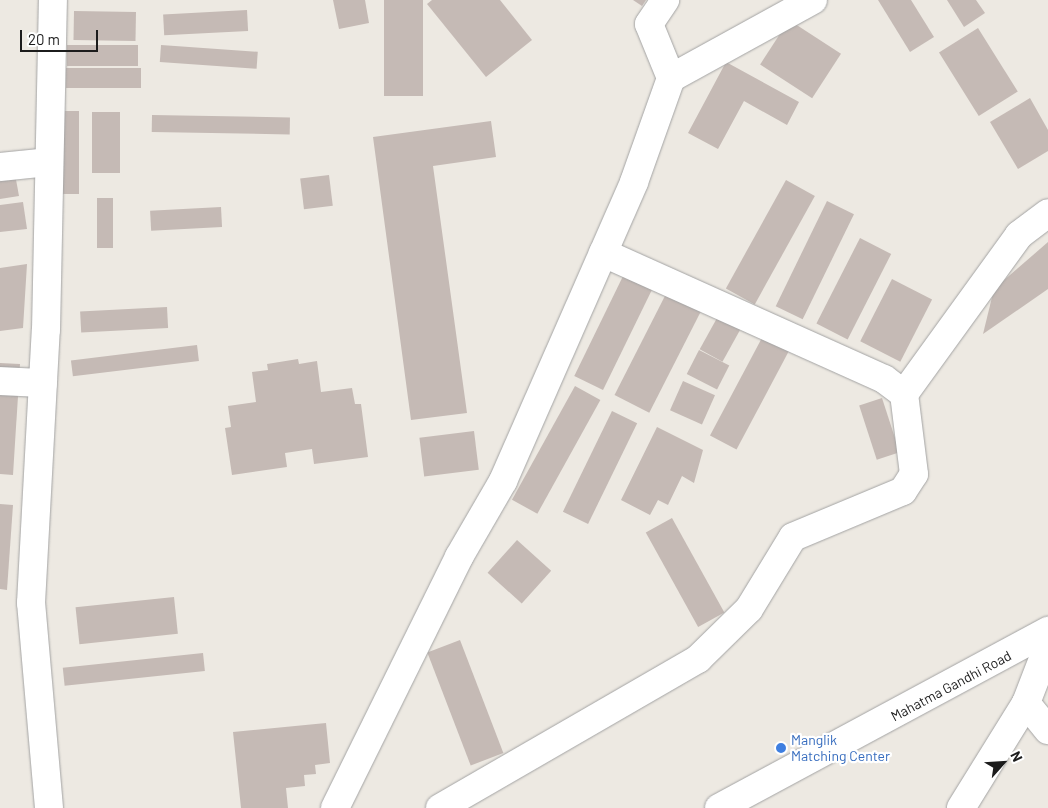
<!DOCTYPE html>
<html>
<head>
<meta charset="utf-8">
<style>
  body { margin:0 }
  #map { position:relative; width:1048px; height:808px; overflow:hidden; background:#ede9e2; font-family:Barlow,sans-serif }
  div>[style] { position:absolute }
  .building>* { inset:0; background:#c5bab5; transform-origin:0 0 }
  .roads { filter:drop-shadow(0 0 1px #a3a3a3) drop-shadow(0 0 1px #a3a3a3) }
  .minor>* { height:28px; margin:-14px; padding:0 14px; transform-origin:14px; border-radius:14px; background:#fff }
  .tertiary>* { height:28px; margin:-14px; padding:0 14px; transform-origin:14px; border-radius:14px; background:#fff }
  .dots>* { width:14px; height:14px; translate:-50% -50%; box-sizing:border-box; border:2px solid #fff; border-radius:50% }
  span { translate:-50% -50%; white-space:nowrap; text-align:center; line-height:1.15; -webkit-text-stroke:4.5px #fff; paint-order:stroke }
  .street-label { font-size:14px; color:#1c1c1c }
  .shop-label { font-size:14px; color:#366cbe }
  .left { translate:0 -50%; text-align:left }
  .north { position:absolute; left:978px; top:738px; width:50px; height:50px; -webkit-text-stroke:4px #fff; paint-order:stroke; rotate:64deg; font-size:14px; font-weight:700; line-height:20px; text-align:center; color:#1c1c1c }
  .north::after { content:''; display:block; margin:auto; width:18px; height:22px; background:#1c1c1c; clip-path:polygon(50% 0,100% 100%,50% 72%,0 100%) }
  .scale { position:absolute; left:20px; top:30px; width:78px; height:22px; box-sizing:border-box; border:2px solid #1c1c1c; border-top:0; padding-left:6px; font-size:15px; line-height:18px; white-space:nowrap; color:#1c1c1c; -webkit-text-stroke:4px #fff; paint-order:stroke }
</style>
</head>
<body>
<div id="map">
  <div class="building">
    <i style="clip-path:polygon(333px 0,365px 0,369px 23px,339px 29px)"></i>
    <i style="left:384px;top:0;width:39px;height:96px"></i>
    <i style="clip-path:polygon(432px 0,500px 0,532px 40px,486px 77px,427px 4px)"></i>
    <i style="clip-path:polygon(633px 0,646px 0,642px 6px)"></i>
    <i style="clip-path:polygon(878px 0,911px 0,934px 37px,910px 52px)"></i>
    <i style="clip-path:polygon(947px 0,976px 0,985px 13px,964px 27px)"></i>
    <i style="left:247px;top:10px;width:21px;height:84px;rotate:87deg"></i>
    <i style="left:74px;top:11px;width:62px;height:29px;rotate:1deg"></i>
    <i style="left:789px;top:20px;width:62px;height:53px;rotate:33deg"></i>
    <i style="left:978px;top:28px;width:75px;height:46px;rotate:58deg"></i>
    <i style="left:67px;top:45px;width:71px;height:21px"></i>
    <i style="left:161px;top:45px;width:97px;height:17px;rotate:4deg"></i>
    <i style="clip-path:polygon(726px 62px,799px 102px,787px 125px,744px 101px,718px 149px,688px 133px)"></i>
    <i style="left:66px;top:68px;width:75px;height:20px"></i>
    <i style="clip-path:polygon(1030px 98px,1048px 130px,1048px 151px,1018px 169px,990px 122px)"></i>
    <i style="left:51px;top:111px;width:28px;height:83px"></i>
    <i style="left:92px;top:112px;width:28px;height:61px"></i>
    <i style="left:152px;top:115px;width:138px;height:17px;rotate:1deg"></i>
    <i style="clip-path:polygon(491px 121px,496px 157px,433px 166px,467px 413px,411px 420px,373px 137px)"></i>
    <i style="clip-path:polygon(15px 174px,19px 196px,0 199px,0 177px)"></i>
    <i style="left:329px;top:175px;width:31px;height:29px;rotate:83deg"></i>
    <i style="left:786px;top:180px;width:33px;height:124px;rotate:29deg"></i>
    <i style="left:97px;top:198px;width:16px;height:50px"></i>
    <i style="left:827px;top:201px;width:30px;height:117px;rotate:26deg"></i>
    <i style="clip-path:polygon(23px 202px,27px 229px,0 232px,0 205px)"></i>
    <i style="left:221px;top:207px;width:20px;height:71px;rotate:87deg"></i>
    <i style="left:860px;top:238px;width:35px;height:96px;rotate:27deg"></i>
    <i style="clip-path:polygon(1048px 242px,1048px 289px,983px 334px,994px 289px)"></i>
    <i style="clip-path:polygon(27px 264px,23px 328px,0 331px,0 268px)"></i>
    <i style="left:626px;top:270px;width:32px;height:118px;rotate:26deg"></i>
    <i style="left:892px;top:279px;width:45px;height:70px;rotate:27deg"></i>
    <i style="left:669px;top:288px;width:39px;height:120px;rotate:27deg"></i>
    <i style="left:167px;top:307px;width:21px;height:87px;rotate:87deg"></i>
    <i style="left:722px;top:309px;width:26px;height:46px;rotate:29deg"></i>
    <i style="left:764px;top:334px;width:30px;height:115px;rotate:28deg"></i>
    <i style="left:197px;top:345px;width:16px;height:127px;rotate:83deg"></i>
    <i style="left:699px;top:350px;width:34px;height:27px;rotate:27deg"></i>
    <i style="clip-path:polygon(298px 359px,299px 364px,317px 361px,321px 392px,352px 388px,355px 404px,361px 404px,368px 457px,314px 464px,312px 449px,285px 453px,287px 467px,232px 475px,225px 428px,231px 427px,228px 406px,256px 402px,252px 372px,268px 370px,267px 364px)"></i>
    <i style="clip-path:polygon(0 363px,20px 364px,13px 475px,0 474px)"></i>
    <i style="left:683px;top:381px;width:35px;height:32px;rotate:24deg"></i>
    <i style="left:575px;top:386px;width:29px;height:130px;rotate:29deg"></i>
    <i style="left:882px;top:398px;width:57px;height:24px;rotate:72deg"></i>
    <i style="left:612px;top:411px;width:28px;height:112px;rotate:26deg"></i>
    <i style="clip-path:polygon(657px 427px,703px 450px,694px 483px,682px 476px,668px 505px,658px 500px,650px 515px,621px 500px)"></i>
    <i style="left:474px;top:431px;width:39px;height:55px;rotate:83deg"></i>
    <i style="clip-path:polygon(0 504px,13px 505px,7px 590px,0 589px)"></i>
    <i style="left:672px;top:518px;width:108px;height:30px;rotate:61deg"></i>
    <i style="left:517px;top:540px;width:46px;height:44px;rotate:42deg"></i>
    <i style="left:174px;top:597px;width:37px;height:99px;rotate:84deg"></i>
    <i style="left:460px;top:640px;width:121px;height:35px;rotate:69deg"></i>
    <i style="left:203px;top:653px;width:18px;height:141px;rotate:84deg"></i>
    <i style="clip-path:polygon(326px 723px,330px 763px,315px 765px,316px 774px,304px 775px,305px 786px,286px 788px,288px 808px,241px 808px,233px 732px)"></i>
  </div>
  <div class="roads">
    <div class="minor">
      <i style="left:671px;top:78px;width:162px;rotate:-28.8deg"></i>
      <i style="left:0;top:167px;width:49px;rotate:-5.8deg"></i>
      <i style="left:0;top:381px;width:43px;rotate:2.7deg"></i>
      <i style="left:904px;top:394px;width:196px;rotate:-54.1deg"></i>
      <i style="left:1019px;top:235px;width:36px;rotate:-37deg"></i>
      <i style="left:1026px;top:703px;width:35px;rotate:51deg"></i>
      <i style="left:335px;top:808px;width:280px;rotate:-63.7deg"></i>
      <i style="left:459px;top:557px;width:88px;rotate:-59.9deg"></i>
      <i style="left:503px;top:481px;width:326px;rotate:-66.3deg"></i>
      <i style="left:634px;top:182px;width:110px;rotate:-70.4deg"></i>
      <i style="left:671px;top:78px;width:58px;rotate:-112.2deg"></i>
      <i style="left:649px;top:24px;width:29px;rotate:-56deg"></i>
      <i style="left:440px;top:808px;width:298px;rotate:-30deg"></i>
      <i style="left:698px;top:659px;width:71px;rotate:-44.4deg"></i>
      <i style="left:749px;top:609px;width:84px;rotate:-58.6deg"></i>
      <i style="left:793px;top:537px;width:119px;rotate:-22.7deg"></i>
      <i style="left:903px;top:491px;width:20px;rotate:-57deg"></i>
      <i style="left:914px;top:474px;width:81px;rotate:-97.1deg"></i>
      <i style="left:904px;top:394px;width:25px;rotate:-143deg"></i>
      <i style="left:884px;top:379px;width:308px;rotate:-155.8deg"></i>
      <i style="left:961px;top:808px;width:123px;rotate:-58.2deg"></i>
      <i style="left:1026px;top:703px;width:61px;rotate:-68.9deg"></i>
    </div>
    <div class="tertiary">
      <i style="left:49px;top:808px;width:206px;rotate:-95deg"></i>
      <i style="left:31px;top:603px;width:273px;rotate:-86.9deg"></i>
      <i style="left:46px;top:330px;width:330px;rotate:-88.8deg"></i>
      <i style="left:719px;top:808px;width:374px;rotate:-28.3deg"></i>
    </div>
  </div>
  <div class="dots">
    <i style="left:781px;top:748px;background:#3f7fe0"></i>
  </div>
  <div class="street-label">
    <span style="left:951px;top:686px;rotate:-28deg">Mahatma Gandhi Road</span>
  </div>
  <div class="shop-label">
    <span class="left" style="left:791px;top:748px">Manglik<br>Matching Center</span>
  </div>
  <div class="north">N</div>
  <div class="scale">20 m</div>
</div>
</body>
</html>
